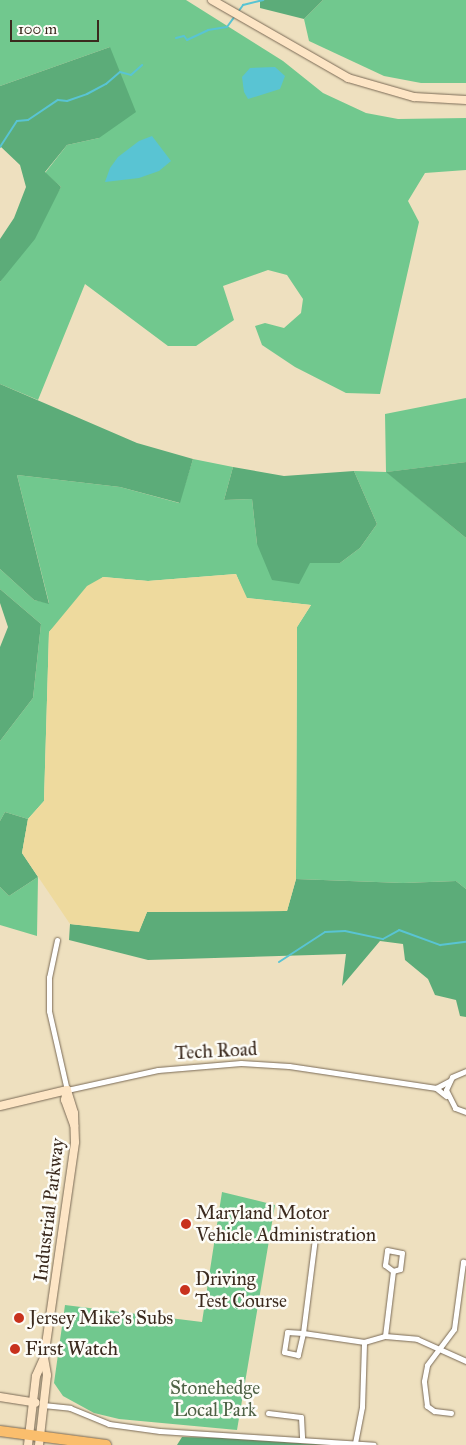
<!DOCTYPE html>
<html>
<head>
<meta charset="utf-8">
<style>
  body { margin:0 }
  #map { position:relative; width:466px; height:1445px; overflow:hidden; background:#eee0bf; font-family:"IM FELL Great Primer",serif }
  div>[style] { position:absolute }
  .green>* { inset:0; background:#71c88e }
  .forest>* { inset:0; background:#5cac79 }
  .sand>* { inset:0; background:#eeda9e }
  .water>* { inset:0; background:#59c4d3 }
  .stream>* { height:2px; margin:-1px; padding:0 1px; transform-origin:1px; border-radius:1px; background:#59c4d3 }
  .roads { filter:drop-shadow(0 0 1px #7a6a56) drop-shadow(0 0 1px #7a6a56) }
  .street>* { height:5px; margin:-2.5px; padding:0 2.5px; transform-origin:2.5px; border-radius:2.5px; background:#fff }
  .secondary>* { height:8px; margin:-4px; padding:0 4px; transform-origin:4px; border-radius:4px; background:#fde5c5 }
  .highway>* { height:10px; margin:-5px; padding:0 5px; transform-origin:5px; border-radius:5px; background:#fabe6d }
  .dots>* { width:14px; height:14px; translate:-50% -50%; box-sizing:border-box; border:2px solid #fdfcf7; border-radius:50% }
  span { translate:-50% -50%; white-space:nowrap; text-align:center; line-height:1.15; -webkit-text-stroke:5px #fdfcf7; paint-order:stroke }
  .street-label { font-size:19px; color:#3b2a1e }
  .poi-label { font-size:19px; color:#3b2a1e }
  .left { translate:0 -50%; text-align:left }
  .park-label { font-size:19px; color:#4e6145 }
  .scale { position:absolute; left:10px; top:20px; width:89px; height:22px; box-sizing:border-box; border:2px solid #3b2a1e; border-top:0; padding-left:6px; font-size:15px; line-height:18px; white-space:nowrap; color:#3b2a1e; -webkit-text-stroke:4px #fdfcf7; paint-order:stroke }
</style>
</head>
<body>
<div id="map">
  <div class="green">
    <i style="clip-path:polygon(0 0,186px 0,283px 61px,323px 93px,366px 113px,398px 119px,466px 118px,466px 170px,425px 173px,408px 201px,419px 222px,380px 394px,346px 393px,295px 367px,262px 345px,255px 326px,265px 323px,284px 328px,301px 313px,303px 299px,287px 275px,268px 270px,223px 286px,234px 320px,196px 346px,168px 346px,85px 284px,38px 400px,0 384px,0 282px,61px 187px,45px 173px,67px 145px,99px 138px,110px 47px,0 86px)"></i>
    <i style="clip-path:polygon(323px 0,466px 0,466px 83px,421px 83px,384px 76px,309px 41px,304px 19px)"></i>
    <i style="clip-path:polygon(466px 398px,466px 462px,387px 472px,466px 538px,466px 889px,456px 881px,403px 883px,296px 879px,297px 627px,311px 605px,246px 598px,236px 574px,148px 581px,103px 577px,49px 632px,44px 801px,28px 819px,5px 812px,0 821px,0 741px,33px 698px,41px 624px,0 589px,0 569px,34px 600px,49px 603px,17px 475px,120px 487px,179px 503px,193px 459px,233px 467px,224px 500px,252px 499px,257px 544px,310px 563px,340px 563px,360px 548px,377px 524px,354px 471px,386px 472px,385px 414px)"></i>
    <i style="clip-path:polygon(38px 877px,37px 936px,0 925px,0 887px,9px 896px)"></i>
    <i style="clip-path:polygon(222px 1192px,275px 1205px,237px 1430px,119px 1419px,94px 1413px,63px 1396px,54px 1383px,65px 1305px,202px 1322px)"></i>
  </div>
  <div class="forest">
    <i style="clip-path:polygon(260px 0,323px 0,304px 19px,260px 8px)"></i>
    <i style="clip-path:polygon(110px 47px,136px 112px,99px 138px,67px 145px,45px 172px,61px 187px,35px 239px,0 282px,0 239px,14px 218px,26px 187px,20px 165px,0 146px,0 86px)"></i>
    <i style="clip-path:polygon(0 384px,137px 443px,193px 459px,180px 503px,120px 487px,17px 475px,49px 604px,34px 600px,0 569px)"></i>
    <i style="clip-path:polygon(466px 462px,466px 538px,386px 472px)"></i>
    <i style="clip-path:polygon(233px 467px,284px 476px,354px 471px,377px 524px,360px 548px,340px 563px,310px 563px,299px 584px,272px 580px,257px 544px,252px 499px,224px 500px)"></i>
    <i style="clip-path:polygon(0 589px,41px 624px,33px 698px,0 741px,0 647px,8px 627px,0 603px)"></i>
    <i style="clip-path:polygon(5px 812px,28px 819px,22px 853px,38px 877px,9px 896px,0 887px,0 821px)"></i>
    <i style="clip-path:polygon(296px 879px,403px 883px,456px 881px,466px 889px,466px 1017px,460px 1016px,456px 1000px,435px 995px,428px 979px,405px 960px,403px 944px,380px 941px,342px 986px,346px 954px,148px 960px,69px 940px,70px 924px,139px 931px,147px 912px,287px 911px)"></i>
    <i style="clip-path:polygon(182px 1437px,222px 1438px,328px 1445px,177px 1445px)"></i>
  </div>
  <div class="sand">
    <i style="clip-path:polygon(236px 574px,247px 598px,311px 605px,297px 627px,296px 879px,287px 911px,147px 912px,139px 932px,70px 924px,22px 853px,28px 819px,44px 801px,49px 632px,87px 586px,103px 577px,148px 581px)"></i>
  </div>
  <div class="water">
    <i style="clip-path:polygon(275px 67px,285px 76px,280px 89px,248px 99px,244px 92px,242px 77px,250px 68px)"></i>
    <i style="clip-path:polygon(152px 136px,171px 161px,159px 171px,139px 178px,105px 182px,110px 168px,118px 157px,139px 141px)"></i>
  </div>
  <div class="stream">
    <i style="left:238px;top:12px;width:9px;rotate:-54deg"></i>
    <i style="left:243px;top:5px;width:21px;rotate:-14deg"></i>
    <i style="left:176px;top:38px;width:8px;rotate:-14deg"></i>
    <i style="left:184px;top:36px;width:5px;rotate:53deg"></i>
    <i style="left:187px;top:40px;width:23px;rotate:-25deg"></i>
    <i style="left:208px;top:30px;width:19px;rotate:-9deg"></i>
    <i style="left:227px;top:27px;width:14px;rotate:-54deg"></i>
    <i style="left:0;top:147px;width:31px;rotate:-57deg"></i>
    <i style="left:17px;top:121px;width:11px;rotate:-5deg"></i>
    <i style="left:28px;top:120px;width:36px;rotate:-34deg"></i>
    <i style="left:58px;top:100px;width:9px;rotate:6deg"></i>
    <i style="left:67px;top:101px;width:21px;rotate:-19deg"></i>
    <i style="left:87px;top:94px;width:21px;rotate:-28deg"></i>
    <i style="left:106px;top:84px;width:18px;rotate:-41deg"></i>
    <i style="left:120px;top:72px;width:11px;rotate:15deg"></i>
    <i style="left:131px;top:75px;width:15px;rotate:-42deg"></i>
    <i style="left:279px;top:962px;width:55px;rotate:-33.1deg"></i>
    <i style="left:325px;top:932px;width:20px;rotate:-3deg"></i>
    <i style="left:345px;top:931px;width:39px;rotate:12deg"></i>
    <i style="left:383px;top:939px;width:18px;rotate:-29deg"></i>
    <i style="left:399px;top:930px;width:44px;rotate:20.1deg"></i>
    <i style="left:440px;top:945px;width:26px;rotate:-7deg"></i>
  </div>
  <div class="roads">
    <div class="street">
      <i style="left:57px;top:940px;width:38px;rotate:102deg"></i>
      <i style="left:49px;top:977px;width:34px;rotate:90deg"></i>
      <i style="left:49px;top:1011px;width:81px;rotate:77.2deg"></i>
      <i style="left:67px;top:1090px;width:93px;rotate:-12.4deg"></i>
      <i style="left:158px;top:1070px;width:83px;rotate:-4.8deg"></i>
      <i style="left:241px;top:1063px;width:48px;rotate:3.6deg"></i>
      <i style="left:289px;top:1066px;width:149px;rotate:8.5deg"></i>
      <i style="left:436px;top:1088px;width:13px;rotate:39deg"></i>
      <i style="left:466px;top:1071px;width:15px;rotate:157deg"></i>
      <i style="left:452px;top:1077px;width:14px;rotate:115deg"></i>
      <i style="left:446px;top:1090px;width:20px;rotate:63deg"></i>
      <i style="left:455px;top:1108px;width:12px;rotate:20deg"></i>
      <i style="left:436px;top:1088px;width:15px;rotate:-28deg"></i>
      <i style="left:315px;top:1238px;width:96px;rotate:97.2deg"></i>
      <i style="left:303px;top:1333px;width:23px;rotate:103deg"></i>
      <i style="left:298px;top:1355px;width:14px;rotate:-168deg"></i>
      <i style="left:284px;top:1352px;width:20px;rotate:-81deg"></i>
      <i style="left:287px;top:1332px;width:16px;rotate:4deg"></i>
      <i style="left:303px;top:1333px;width:62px;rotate:8.4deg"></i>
      <i style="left:364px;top:1342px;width:22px;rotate:-16deg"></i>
      <i style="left:385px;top:1336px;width:32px;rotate:5deg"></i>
      <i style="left:417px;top:1339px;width:54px;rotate:24.2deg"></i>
      <i style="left:385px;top:1336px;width:65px;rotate:-83deg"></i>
      <i style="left:393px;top:1271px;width:10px;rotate:-143deg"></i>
      <i style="left:385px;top:1265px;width:15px;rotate:-82deg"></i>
      <i style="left:387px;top:1250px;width:15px;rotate:11deg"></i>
      <i style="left:402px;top:1253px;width:16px;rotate:97deg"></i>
      <i style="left:400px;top:1269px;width:7px;rotate:164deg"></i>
      <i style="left:43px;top:1405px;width:27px;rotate:6deg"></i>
      <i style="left:70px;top:1408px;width:42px;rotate:22.3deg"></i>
      <i style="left:109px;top:1424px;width:51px;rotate:7.8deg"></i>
      <i style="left:160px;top:1431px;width:214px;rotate:3.7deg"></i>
      <i style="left:268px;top:1413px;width:33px;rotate:7deg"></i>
      <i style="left:301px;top:1417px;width:22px;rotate:87deg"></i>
      <i style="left:451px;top:1413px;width:17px;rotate:-173deg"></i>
      <i style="left:434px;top:1411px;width:9px;rotate:-144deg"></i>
      <i style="left:427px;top:1406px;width:25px;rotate:-97deg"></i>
      <i style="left:424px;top:1381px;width:16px;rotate:-79deg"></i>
      <i style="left:427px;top:1365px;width:45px;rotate:-53.1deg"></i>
      <i style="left:454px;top:1329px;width:68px;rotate:-82.3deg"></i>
      <i style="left:463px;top:1262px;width:3px;rotate:18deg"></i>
      <i style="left:355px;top:1443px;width:37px;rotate:-79deg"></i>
      <i style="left:362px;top:1407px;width:65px;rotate:-88.2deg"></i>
    </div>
    <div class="secondary">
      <i style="left:212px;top:0;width:157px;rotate:29.8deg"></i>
      <i style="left:348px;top:78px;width:69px;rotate:16.1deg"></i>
      <i style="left:414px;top:97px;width:52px;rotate:3.3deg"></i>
      <i style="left:67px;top:1090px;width:10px;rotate:101deg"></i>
      <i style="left:65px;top:1100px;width:27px;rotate:70deg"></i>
      <i style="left:0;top:1106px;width:69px;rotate:-13.4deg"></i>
      <i style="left:0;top:1397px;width:36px;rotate:9deg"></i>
      <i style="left:28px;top:1445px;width:69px;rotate:-83.4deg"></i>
      <i style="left:36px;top:1376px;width:20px;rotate:-66deg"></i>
      <i style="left:39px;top:1445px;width:70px;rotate:-83.5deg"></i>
      <i style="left:47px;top:1375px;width:17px;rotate:-100deg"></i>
      <i style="left:44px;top:1358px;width:218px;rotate:-81.8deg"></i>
      <i style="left:75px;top:1142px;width:29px;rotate:-92deg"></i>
      <i style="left:74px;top:1113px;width:24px;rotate:-107deg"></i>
    </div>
    <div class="highway">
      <i style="left:0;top:1431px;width:107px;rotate:7.5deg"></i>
    </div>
  </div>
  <div class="dots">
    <i style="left:186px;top:1224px;background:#c8321e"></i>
    <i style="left:185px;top:1290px;background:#c8321e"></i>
    <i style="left:19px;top:1318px;background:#c8321e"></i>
    <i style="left:15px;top:1349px;background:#c8321e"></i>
  </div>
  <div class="street-label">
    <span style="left:216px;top:1051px;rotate:-3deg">Tech Road</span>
    <span style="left:49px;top:1210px;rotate:-83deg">Industrial Parkway</span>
  </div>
  <div class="poi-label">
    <span class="left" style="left:196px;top:1224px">Maryland Motor<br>Vehicle Administration</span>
    <span class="left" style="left:195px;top:1290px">Driving<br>Test Course</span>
    <span class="left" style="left:29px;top:1318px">Jersey Mike's Subs</span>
    <span class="left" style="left:25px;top:1349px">First Watch</span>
  </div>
  <div class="park-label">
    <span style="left:215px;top:1399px">Stonehedge<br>Local Park</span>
  </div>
  <div class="scale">100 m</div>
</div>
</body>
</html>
